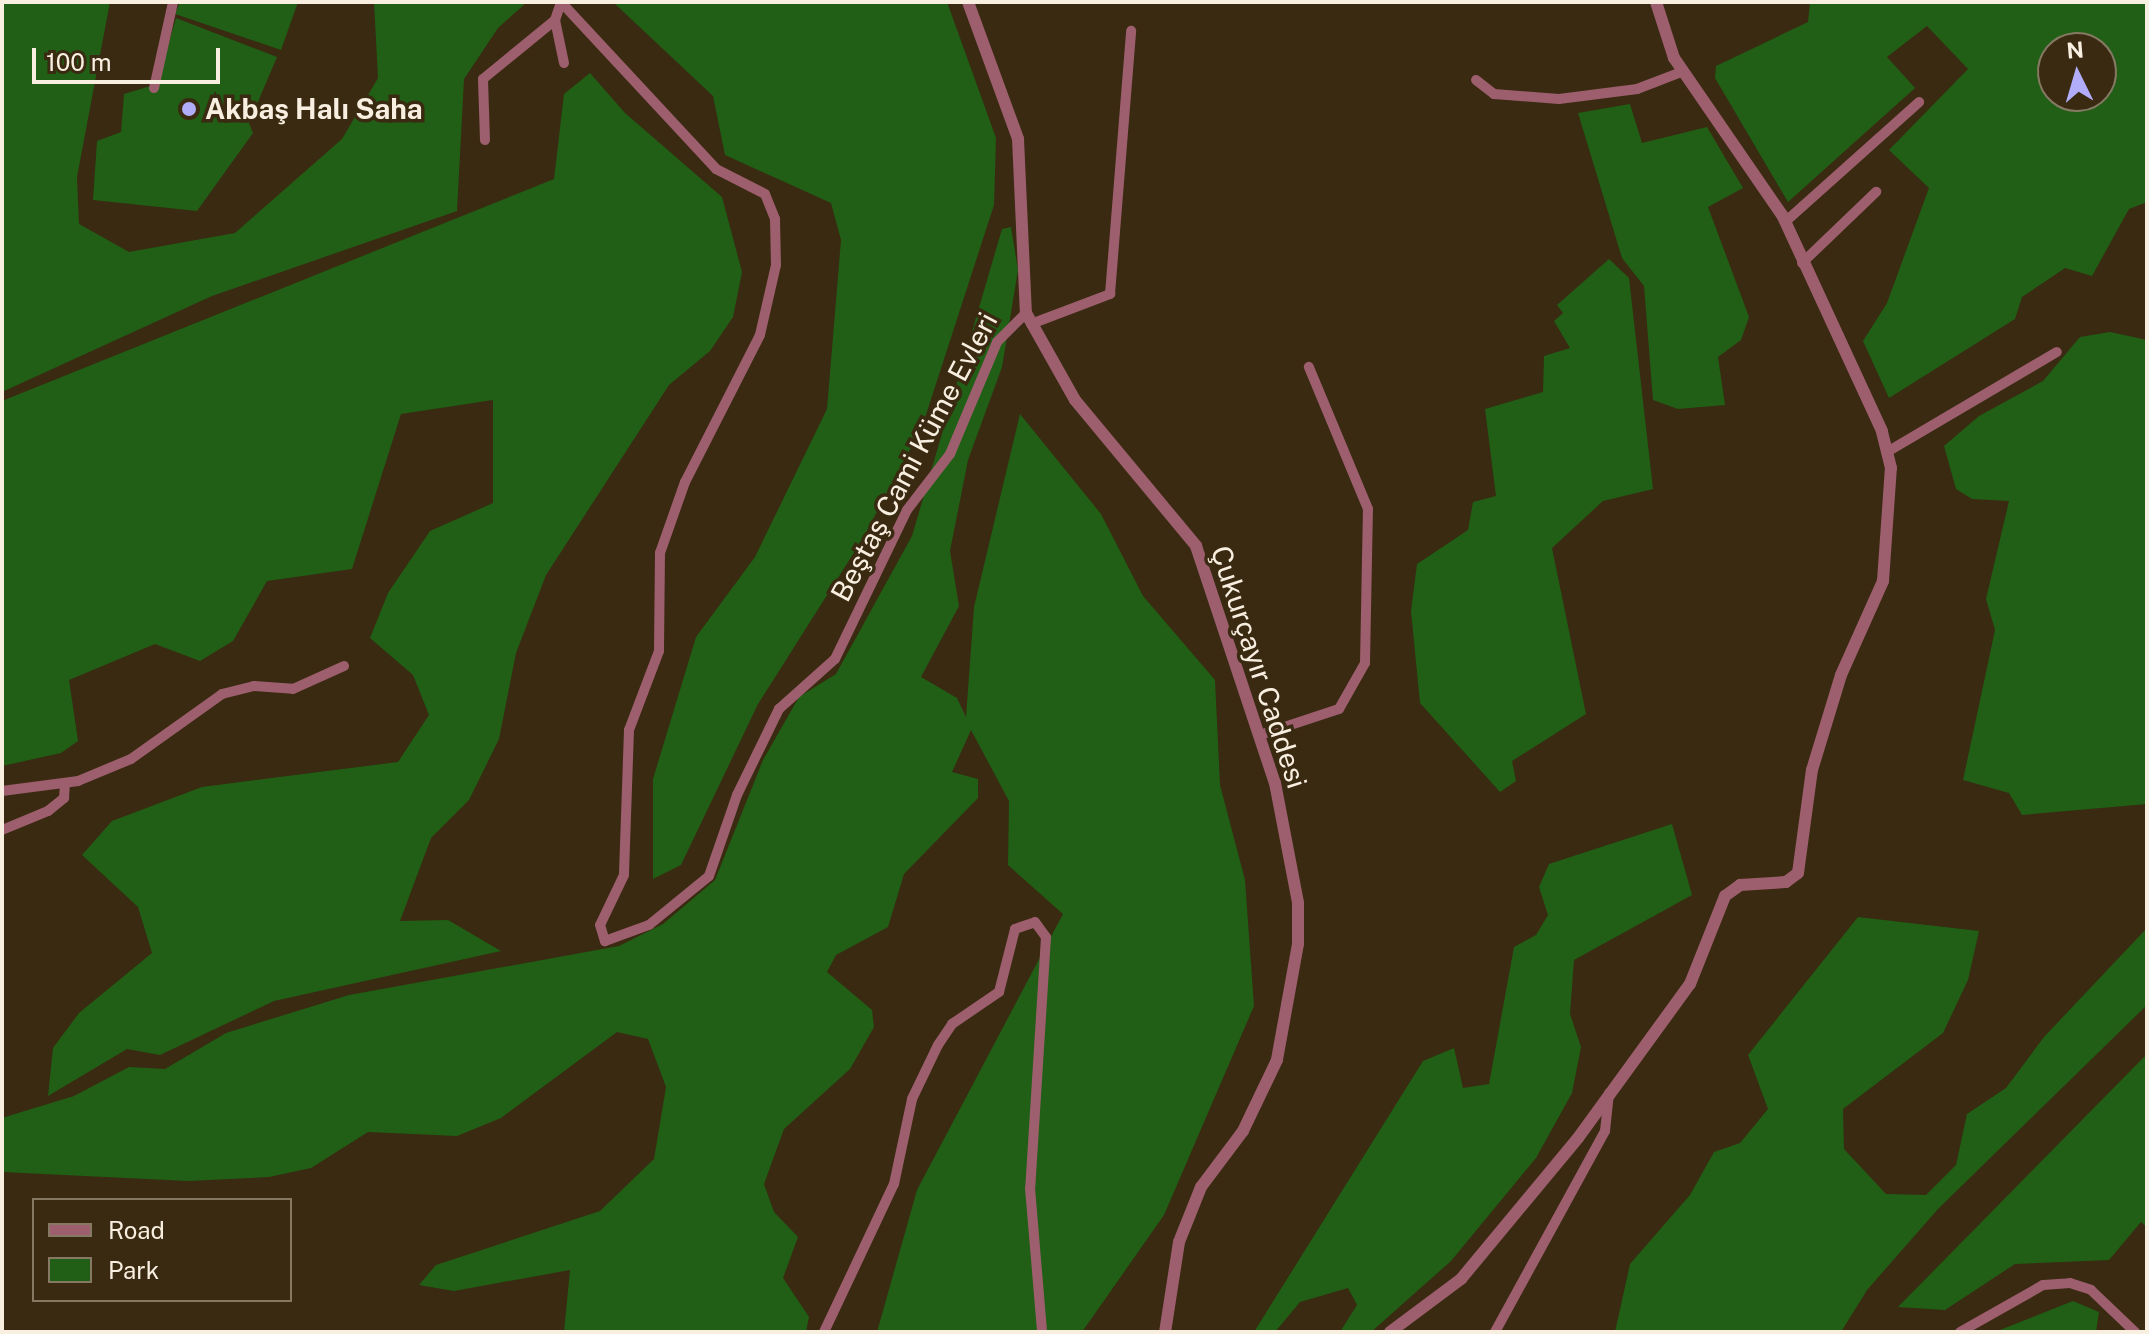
<!DOCTYPE html>
<html>
<head>
<meta charset="utf-8">
<style>
  body { margin:0 }
  #map { position:relative; width:2149px; height:1334px; overflow:hidden; background:#392a11; font-family:"Public Sans",sans-serif }
  div>[style] { position:absolute }
  .green>* { inset:0; background:#205f15 }
  .minor>* { height:10px; margin:-5px; padding:0 5px; transform-origin:5px; border-radius:5px; background:#9d5e6d }
  .tertiary>* { height:12px; margin:-6px; padding:0 6px; transform-origin:6px; border-radius:6px; background:#9d5e6d }
  .dots>* { width:22px; height:22px; translate:-50% -50%; box-sizing:border-box; border:4px solid #392a11; border-radius:50% }
  span { translate:-50% -50%; white-space:nowrap; text-align:center; line-height:1.15; -webkit-text-stroke:7px #392a11; paint-order:stroke }
  .poi-label { font-size:28px; color:#f9efe1; font-weight:700 }
  .left { translate:0 -50%; text-align:left }
  .street-label { font-size:28px; color:#f9efe1 }
  .frame { position:absolute; inset:0; border:4px solid #f9efe1; pointer-events:none }
  .legend { position:absolute; left:32px; top:1198px; width:260px; height:104px; box-sizing:border-box; background:#392a11; border:2px solid #867964; margin:0; padding:10px 14px; list-style:none; font-size:24px; color:#f9efe1 }
  .legend li { display:flex; align-items:center; gap:16px; height:40px }
  .legend b { width:40px; border:2px solid #867964 }
  .north { position:absolute; left:2037px; top:32px; width:80px; height:80px; box-sizing:border-box; background:#392a11; border:2px solid #867964; border-radius:50%; rotate:355deg; font-size:22px; font-weight:700; line-height:32px; text-align:center; color:#f9efe1 }
  .north::after { content:''; display:block; margin:auto; width:28px; height:36px; background:#b1adfa; clip-path:polygon(50% 0,100% 100%,50% 72%,0 100%) }
  .scale { position:absolute; left:32px; top:48px; width:188px; height:36px; box-sizing:border-box; border:4px solid #f9efe1; border-top:0; padding-left:10px; font-size:24px; line-height:28px; white-space:nowrap; color:#f9efe1; -webkit-text-stroke:6px #392a11; paint-order:stroke }
</style>
</head>
<body>
<div id="map">
  <div class="green">
    <i style="clip-path:polygon(2px 2px,110px 2px,77px 177px,79px 224px,129px 252px,235px 233px,342px 139px,378px 78px,374px 2px,527px 2px,498px 28px,464px 79px,457px 211px,212px 296px,2px 392px)"></i>
    <i style="clip-path:polygon(180px 2px,298px 2px,281px 50px,175px 14px)"></i>
    <i style="clip-path:polygon(613px 2px,947px 2px,996px 138px,994px 205px,922px 427px,862px 540px,758px 704px,681px 865px,653px 879px,653px 779px,696px 637px,755px 557px,827px 409px,841px 240px,831px 203px,725px 155px,713px 96px)"></i>
    <i style="clip-path:polygon(evenodd,1810px 2px,2147px 2px,2147px 202px,2129px 209px,2092px 276px,2065px 268px,2022px 297px,2015px 319px,1889px 398px,1863px 341px,1887px 303px,1929px 188px,1889px 150px,1968px 69px,1927px 26px,1887px 57px,1915px 88px,1788px 202px,1715px 78px,1716px 66px,1808px 22px,1810px 2px,2053px 48px,2101px 48px,2101px 96px,2053px 96px,2053px 48px)"></i>
    <i style="clip-path:polygon(176px 18px,277px 57px,249px 123px,253px 133px,197px 211px,93px 200px,97px 141px,121px 132px,124px 94px,157px 84px)"></i>
    <i style="clip-path:polygon(590px 73px,625px 113px,722px 197px,742px 272px,733px 317px,710px 351px,669px 385px,546px 575px,516px 653px,499px 739px,469px 800px,431px 838px,400px 921px,448px 920px,501px 951px,274px 1001px,160px 1055px,127px 1049px,48px 1096px,53px 1048px,79px 1013px,152px 953px,138px 907px,82px 855px,112px 821px,202px 787px,398px 762px,429px 715px,413px 675px,370px 638px,388px 593px,430px 531px,493px 503px,493px 400px,401px 414px,352px 569px,267px 581px,233px 641px,200px 661px,155px 644px,69px 680px,78px 741px,61px 753px,2px 766px,2px 401px,554px 179px,564px 94px)"></i>
    <i style="clip-path:polygon(1630px 104px,1642px 143px,1707px 127px,1743px 188px,1708px 207px,1749px 317px,1741px 340px,1718px 357px,1725px 405px,1678px 409px,1653px 400px,1644px 286px,1622px 258px,1578px 113px)"></i>
    <i style="clip-path:polygon(1011px 227px,1018px 270px,1002px 367px,968px 460px,950px 551px,959px 606px,921px 677px,957px 698px,966px 717px,974px 607px,1020px 414px,1101px 514px,1143px 596px,1215px 680px,1220px 785px,1245px 880px,1254px 1006px,1164px 1215px,1082px 1332px,877px 1332px,917px 1190px,1063px 914px,1008px 865px,1009px 801px,971px 730px,952px 772px,978px 779px,978px 798px,904px 874px,888px 927px,836px 955px,827px 972px,872px 1010px,874px 1027px,850px 1069px,784px 1129px,764px 1184px,774px 1212px,798px 1237px,783px 1278px,809px 1317px,806px 1332px,564px 1332px,570px 1270px,454px 1291px,419px 1285px,436px 1265px,600px 1211px,654px 1159px,666px 1087px,648px 1039px,617px 1032px,501px 1118px,457px 1136px,368px 1132px,311px 1168px,269px 1177px,188px 1181px,2px 1172px,2px 1118px,74px 1096px,129px 1067px,165px 1069px,226px 1033px,349px 995px,619px 946px,663px 924px,715px 880px,763px 760px,799px 697px,836px 674px,912px 536px,1002px 229px)"></i>
    <i style="clip-path:polygon(1609px 259px,1629px 278px,1653px 489px,1603px 501px,1552px 548px,1586px 714px,1512px 761px,1516px 781px,1500px 792px,1420px 703px,1411px 611px,1417px 564px,1468px 530px,1473px 502px,1496px 496px,1485px 409px,1543px 392px,1544px 356px,1570px 348px,1554px 321px,1563px 313px,1557px 305px)"></i>
    <i style="clip-path:polygon(2110px 332px,2147px 340px,2147px 804px,2022px 815px,2009px 793px,1963px 780px,1995px 630px,1986px 599px,2009px 501px,1972px 499px,1956px 489px,1944px 446px,1979px 416px,2043px 381px,2080px 337px)"></i>
    <i style="clip-path:polygon(1672px 824px,1692px 895px,1574px 960px,1570px 1014px,1581px 1047px,1572px 1093px,1536px 1158px,1451px 1261px,1371px 1332px,1340px 1332px,1357px 1305px,1348px 1288px,1300px 1302px,1275px 1332px,1254px 1332px,1423px 1061px,1454px 1048px,1463px 1088px,1489px 1084px,1514px 947px,1536px 935px,1548px 915px,1539px 887px,1549px 864px)"></i>
    <i style="clip-path:polygon(1858px 917px,1979px 931px,1968px 980px,1943px 1033px,1843px 1109px,1844px 1149px,1886px 1194px,1926px 1195px,1956px 1165px,1967px 1114px,2006px 1088px,2044px 1037px,2147px 928px,2147px 1005px,1938px 1209px,1867px 1290px,1841px 1332px,1615px 1332px,1630px 1264px,1690px 1195px,1714px 1152px,1740px 1143px,1768px 1109px,1748px 1055px)"></i>
    <i style="clip-path:polygon(2147px 1054px,2147px 1227px,2141px 1222px,2109px 1260px,2015px 1264px,1945px 1310px,1898px 1307px)"></i>
    <i style="clip-path:polygon(2073px 1301px,2099px 1312px,2096px 1332px,1995px 1332px)"></i>
  </div>
  <div class="minor">
    <i style="left:561px;top:2px;width:228px;rotate:47.1deg"></i>
    <i style="left:716px;top:169px;width:55px;rotate:27deg"></i>
    <i style="left:765px;top:194px;width:27px;rotate:68deg"></i>
    <i style="left:775px;top:219px;width:46px;rotate:88.8deg"></i>
    <i style="left:776px;top:265px;width:72px;rotate:102.9deg"></i>
    <i style="left:760px;top:335px;width:165px;rotate:117deg"></i>
    <i style="left:685px;top:482px;width:75px;rotate:109.4deg"></i>
    <i style="left:660px;top:553px;width:98px;rotate:90.6deg"></i>
    <i style="left:659px;top:651px;width:85px;rotate:110.8deg"></i>
    <i style="left:629px;top:730px;width:145px;rotate:92deg"></i>
    <i style="left:624px;top:875px;width:55px;rotate:115.6deg"></i>
    <i style="left:600px;top:925px;width:17px;rotate:73deg"></i>
    <i style="left:605px;top:941px;width:47px;rotate:-20deg"></i>
    <i style="left:649px;top:925px;width:77px;rotate:-39.2deg"></i>
    <i style="left:709px;top:876px;width:86px;rotate:-70.9deg"></i>
    <i style="left:737px;top:795px;width:96px;rotate:-64deg"></i>
    <i style="left:779px;top:709px;width:75px;rotate:-41.8deg"></i>
    <i style="left:835px;top:659px;width:165px;rotate:-64.2deg"></i>
    <i style="left:907px;top:510px;width:71px;rotate:-52.5deg"></i>
    <i style="left:950px;top:454px;width:121px;rotate:-67.2deg"></i>
    <i style="left:997px;top:342px;width:41px;rotate:-45deg"></i>
    <i style="left:555px;top:20px;width:44px;rotate:78.2deg"></i>
    <i style="left:1476px;top:80px;width:23px;rotate:38deg"></i>
    <i style="left:1494px;top:94px;width:65px;rotate:4.4deg"></i>
    <i style="left:1559px;top:99px;width:79px;rotate:-7.3deg"></i>
    <i style="left:1637px;top:89px;width:50px;rotate:-21deg"></i>
    <i style="left:154px;top:88px;width:88px;rotate:-77.5deg"></i>
    <i style="left:485px;top:140px;width:61px;rotate:-91.9deg"></i>
    <i style="left:483px;top:79px;width:93px;rotate:-39.3deg"></i>
    <i style="left:555px;top:20px;width:18px;rotate:-71deg"></i>
    <i style="left:1785px;top:222px;width:180px;rotate:-41.8deg"></i>
    <i style="left:1802px;top:263px;width:103px;rotate:-43.8deg"></i>
    <i style="left:1031px;top:324px;width:85px;rotate:-20.8deg"></i>
    <i style="left:1110px;top:294px;width:264px;rotate:-85.4deg"></i>
    <i style="left:1887px;top:452px;width:197px;rotate:-30.5deg"></i>
    <i style="left:1260px;top:735px;width:83px;rotate:-18.2deg"></i>
    <i style="left:1339px;top:709px;width:53px;rotate:-60.5deg"></i>
    <i style="left:1365px;top:663px;width:154px;rotate:-88.9deg"></i>
    <i style="left:1368px;top:509px;width:154px;rotate:-112.6deg"></i>
    <i style="left:2px;top:791px;width:77px;rotate:-7.5deg"></i>
    <i style="left:78px;top:781px;width:57px;rotate:-22.5deg"></i>
    <i style="left:131px;top:759px;width:112px;rotate:-35.5deg"></i>
    <i style="left:222px;top:694px;width:33px;rotate:-14deg"></i>
    <i style="left:254px;top:686px;width:39px;rotate:4deg"></i>
    <i style="left:293px;top:689px;width:56px;rotate:-24.3deg"></i>
    <i style="left:2px;top:830px;width:50px;rotate:-22.4deg"></i>
    <i style="left:48px;top:811px;width:21px;rotate:-39deg"></i>
    <i style="left:64px;top:798px;width:15px;rotate:-86deg"></i>
    <i style="left:824px;top:1332px;width:164px;rotate:-64.7deg"></i>
    <i style="left:894px;top:1184px;width:87px;rotate:-78deg"></i>
    <i style="left:912px;top:1099px;width:60px;rotate:-64.3deg"></i>
    <i style="left:938px;top:1045px;width:25px;rotate:-56deg"></i>
    <i style="left:952px;top:1024px;width:57px;rotate:-34.2deg"></i>
    <i style="left:999px;top:992px;width:65px;rotate:-75.7deg"></i>
    <i style="left:1015px;top:929px;width:21px;rotate:-19deg"></i>
    <i style="left:1035px;top:922px;width:19px;rotate:54deg"></i>
    <i style="left:1046px;top:937px;width:252px;rotate:93.6deg"></i>
    <i style="left:1030px;top:1188px;width:144px;rotate:85.2deg"></i>
    <i style="left:1495px;top:1332px;width:229px;rotate:-61.3deg"></i>
    <i style="left:1605px;top:1131px;width:38px;rotate:-84deg"></i>
    <i style="left:1960px;top:1332px;width:95px;rotate:-29.5deg"></i>
    <i style="left:2043px;top:1285px;width:27px;rotate:-4deg"></i>
    <i style="left:2070px;top:1283px;width:22px;rotate:18deg"></i>
    <i style="left:2091px;top:1290px;width:61px;rotate:43.7deg"></i>
  </div>
  <div class="tertiary">
    <i style="left:968px;top:2px;width:146px;rotate:69.9deg"></i>
    <i style="left:1018px;top:139px;width:174px;rotate:87.4deg"></i>
    <i style="left:1026px;top:313px;width:100px;rotate:60.6deg"></i>
    <i style="left:1075px;top:400px;width:190px;rotate:50.3deg"></i>
    <i style="left:1196px;top:546px;width:250px;rotate:71.6deg"></i>
    <i style="left:1275px;top:783px;width:122px;rotate:79.1deg"></i>
    <i style="left:1298px;top:903px;width:41px;rotate:90deg"></i>
    <i style="left:1298px;top:944px;width:118px;rotate:100.3deg"></i>
    <i style="left:1277px;top:1060px;width:79px;rotate:115.6deg"></i>
    <i style="left:1243px;top:1131px;width:70px;rotate:126.9deg"></i>
    <i style="left:1201px;top:1187px;width:59px;rotate:111.8deg"></i>
    <i style="left:1179px;top:1242px;width:91px;rotate:98.8deg"></i>
    <i style="left:1390px;top:1332px;width:89px;rotate:-36.7deg"></i>
    <i style="left:1461px;top:1279px;width:183px;rotate:-50.3deg"></i>
    <i style="left:1578px;top:1138px;width:190px;rotate:-54deg"></i>
    <i style="left:1690px;top:984px;width:95px;rotate:-68.3deg"></i>
    <i style="left:1725px;top:896px;width:19px;rotate:-36deg"></i>
    <i style="left:1740px;top:885px;width:46px;rotate:-3.7deg"></i>
    <i style="left:1786px;top:882px;width:15px;rotate:-37deg"></i>
    <i style="left:1798px;top:873px;width:104px;rotate:-82.3deg"></i>
    <i style="left:1812px;top:770px;width:99px;rotate:-73deg"></i>
    <i style="left:1841px;top:675px;width:103px;rotate:-65.9deg"></i>
    <i style="left:1883px;top:581px;width:113px;rotate:-86deg"></i>
    <i style="left:1891px;top:468px;width:38px;rotate:-104deg"></i>
    <i style="left:1882px;top:431px;width:238px;rotate:-114.8deg"></i>
    <i style="left:1782px;top:215px;width:191px;rotate:-124.5deg"></i>
    <i style="left:1674px;top:58px;width:59px;rotate:-107.8deg"></i>
  </div>
  <div class="dots">
    <i style="left:189px;top:109px;background:#b1adfa"></i>
  </div>
  <div class="poi-label">
    <span class="left" style="left:205px;top:109px">Akbaş Halı Saha</span>
  </div>
  <div class="street-label">
    <span style="left:914px;top:457px;rotate:-62deg">Beştaş Cami Küme Evleri</span>
    <span style="left:1259px;top:667px;rotate:72deg">Çukurçayır Caddesi</span>
  </div>
  <div class="frame"></div>
  <ul class="legend">
  <li><b style="height:10px;background:#9d5e6d"></b>Road</li>
  <li><b style="height:22px;background:#205f15"></b>Park</li>
  </ul>
  <div class="north">N</div>
  <div class="scale">100 m</div>
</div>
</body>
</html>
